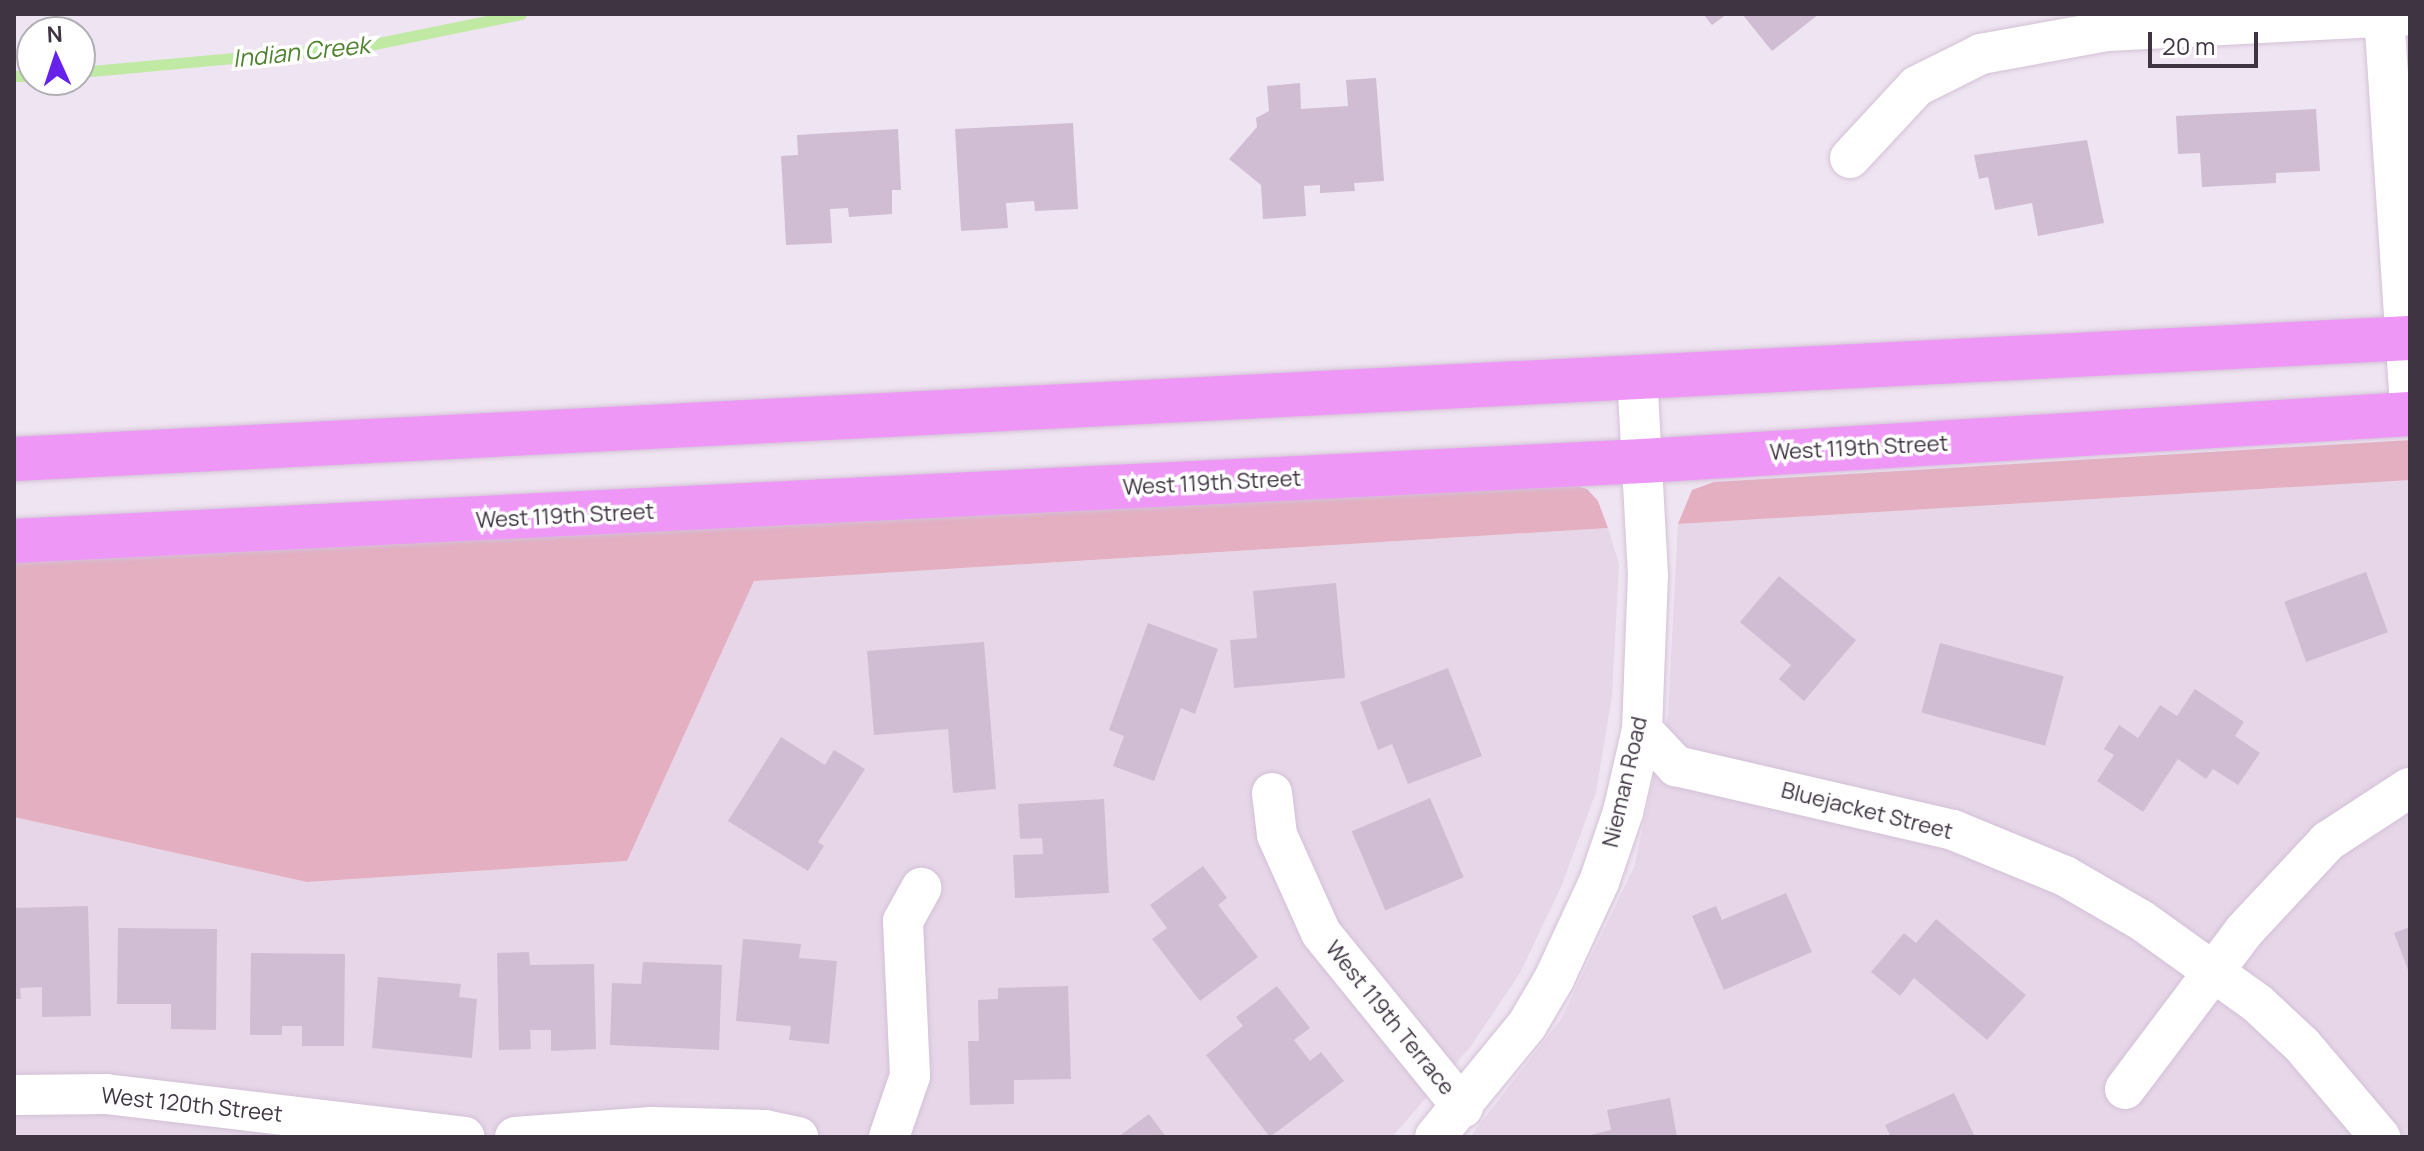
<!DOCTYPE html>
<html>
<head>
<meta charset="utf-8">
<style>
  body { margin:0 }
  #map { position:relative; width:2424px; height:1151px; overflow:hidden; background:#efe4f1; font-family:Manrope,sans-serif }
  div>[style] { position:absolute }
  .residential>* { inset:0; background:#e6d6e8 }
  .green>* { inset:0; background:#e3afc1 }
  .stream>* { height:11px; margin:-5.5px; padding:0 5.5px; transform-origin:5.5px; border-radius:5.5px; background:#c0eaa3 }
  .building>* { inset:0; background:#d0bdd4; transform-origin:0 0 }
  .roads { filter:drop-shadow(0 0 2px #d3c1d6) drop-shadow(0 0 2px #d3c1d6) }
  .street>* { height:40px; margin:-20px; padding:0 20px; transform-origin:20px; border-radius:20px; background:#fff }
  .primary>* { height:44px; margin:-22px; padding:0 22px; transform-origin:22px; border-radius:22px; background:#ee97f7 }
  span { translate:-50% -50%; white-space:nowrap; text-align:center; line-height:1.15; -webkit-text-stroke:7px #fff; paint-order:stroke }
  .street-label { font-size:22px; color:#3f3442 }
  .water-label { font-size:24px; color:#4d812d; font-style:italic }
  .frame { position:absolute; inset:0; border:16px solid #3f3442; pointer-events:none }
  .north { position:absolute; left:16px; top:16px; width:80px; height:80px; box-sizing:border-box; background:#fff; border:2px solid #b2aeb3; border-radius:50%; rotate:357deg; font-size:22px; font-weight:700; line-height:32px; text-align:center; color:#3f3442 }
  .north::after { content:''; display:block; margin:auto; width:28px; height:36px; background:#6621eb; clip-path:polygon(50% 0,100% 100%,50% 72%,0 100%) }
  .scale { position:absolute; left:2148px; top:32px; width:110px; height:36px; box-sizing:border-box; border:4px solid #3f3442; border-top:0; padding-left:10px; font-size:24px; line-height:28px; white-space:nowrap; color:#3f3442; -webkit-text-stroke:6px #fff; paint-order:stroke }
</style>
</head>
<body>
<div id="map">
  <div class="residential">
    <i style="clip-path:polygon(2410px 480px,2410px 1137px,1470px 1137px,1561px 1019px,1634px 867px,1668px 715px,1678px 524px)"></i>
    <i style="clip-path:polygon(1608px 528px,1619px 564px,1612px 696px,1596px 792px,1561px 887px,1520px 973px,1471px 1046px,1392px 1137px,14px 1137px,14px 817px,307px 882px,627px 861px,754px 581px)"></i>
  </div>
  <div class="green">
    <i style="clip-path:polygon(2410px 440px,2410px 480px,1678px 524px,1692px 490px,1714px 482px)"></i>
    <i style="clip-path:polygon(1571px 484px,1587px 489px,1598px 501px,1608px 528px,754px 581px,627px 861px,307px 882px,14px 817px,14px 558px)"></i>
  </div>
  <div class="stream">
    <i style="left:80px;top:72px;width:285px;rotate:-5.2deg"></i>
    <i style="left:364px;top:46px;width:160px;rotate:-11.5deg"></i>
    <i style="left:14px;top:76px;width:18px"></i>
  </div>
  <div class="building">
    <i style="clip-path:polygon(1703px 14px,1727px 14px,1712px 25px)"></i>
    <i style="clip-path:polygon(1742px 14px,1819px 14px,1772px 51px)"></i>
    <i style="clip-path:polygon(1376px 78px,1384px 181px,1354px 183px,1355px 191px,1320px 193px,1320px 185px,1304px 186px,1306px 216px,1263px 219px,1261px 185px,1229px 159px,1257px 127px,1256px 118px,1269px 111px,1267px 86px,1300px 83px,1301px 109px,1348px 106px,1346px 80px)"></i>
    <i style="clip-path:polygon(2316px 109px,2320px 171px,2276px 173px,2276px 183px,2202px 187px,2200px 153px,2178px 154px,2176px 116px)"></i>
    <i style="clip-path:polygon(1073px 123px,1078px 209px,1035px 211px,1034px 201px,1006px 203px,1008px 228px,961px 231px,955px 129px)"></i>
    <i style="clip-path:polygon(898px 129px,901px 190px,892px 190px,892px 214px,849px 217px,848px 208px,830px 209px,832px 243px,786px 245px,781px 156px,798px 155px,797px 135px)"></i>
    <i style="clip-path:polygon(2087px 140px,2104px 223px,2038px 236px,2032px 203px,1995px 210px,1988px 177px,1979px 179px,1974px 155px)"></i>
    <i style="left:2366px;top:572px;width:64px;height:87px;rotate:70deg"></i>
    <i style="clip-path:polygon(1779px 576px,1856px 640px,1804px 701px,1779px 679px,1791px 665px,1740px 622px)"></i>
    <i style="clip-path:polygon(1336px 583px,1345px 678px,1234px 688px,1230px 640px,1257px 638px,1253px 591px)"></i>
    <i style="clip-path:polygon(1148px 623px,1218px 649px,1195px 714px,1181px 708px,1154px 781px,1113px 766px,1124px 736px,1109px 730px)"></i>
    <i style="clip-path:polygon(984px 642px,996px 789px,953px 793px,948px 729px,874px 735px,867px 651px)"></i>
    <i style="left:1940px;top:643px;width:128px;height:72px;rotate:15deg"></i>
    <i style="clip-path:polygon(1448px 668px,1482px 756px,1408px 784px,1392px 744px,1378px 750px,1360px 702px)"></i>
    <i style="clip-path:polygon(2195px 689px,2244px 722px,2235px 736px,2260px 753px,2238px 785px,2213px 769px,2206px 779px,2178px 759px,2143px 812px,2097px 781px,2114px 755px,2104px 749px,2119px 725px,2138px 738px,2160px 705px,2177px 716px)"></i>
    <i style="clip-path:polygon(781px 737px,825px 765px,834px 750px,865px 769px,818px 842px,824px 846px,808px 871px,728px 821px)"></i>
    <i style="left:1430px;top:798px;width:86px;height:85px;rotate:67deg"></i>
    <i style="clip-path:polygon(1104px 799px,1109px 893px,1015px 898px,1013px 855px,1043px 854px,1042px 838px,1020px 839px,1018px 804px)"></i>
    <i style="clip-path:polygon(1203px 866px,1227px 898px,1218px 905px,1258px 957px,1200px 1001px,1152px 939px,1167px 928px,1150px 905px)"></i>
    <i style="clip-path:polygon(1786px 893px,1812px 952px,1724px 990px,1692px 916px,1716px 906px,1722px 920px)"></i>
    <i style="clip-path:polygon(88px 906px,91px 1016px,42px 1017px,42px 987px,20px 988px,21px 999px,14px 999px,14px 908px)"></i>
    <i style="clip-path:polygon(1936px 919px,2026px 995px,1987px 1040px,1914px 978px,1900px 996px,1871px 972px,1904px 933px,1916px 943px)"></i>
    <i style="clip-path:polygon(2410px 927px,2410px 975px,2394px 933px)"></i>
    <i style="clip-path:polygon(118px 928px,217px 929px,216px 1030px,171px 1029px,171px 1004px,117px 1004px)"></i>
    <i style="clip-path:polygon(743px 939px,801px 944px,799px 958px,837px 961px,829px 1044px,789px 1040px,791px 1026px,736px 1021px)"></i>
    <i style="clip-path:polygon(529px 952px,530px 965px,594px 964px,596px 1049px,551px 1051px,551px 1030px,530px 1030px,531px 1049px,499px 1050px,497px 953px)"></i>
    <i style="clip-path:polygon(251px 953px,345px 954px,344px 1046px,302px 1046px,302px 1026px,282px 1026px,282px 1035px,250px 1035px)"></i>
    <i style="clip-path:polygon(643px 962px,722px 965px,719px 1050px,610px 1045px,612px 983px,641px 984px)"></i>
    <i style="clip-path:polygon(378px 977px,461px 984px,459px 997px,477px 999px,472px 1058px,372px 1048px)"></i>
    <i style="clip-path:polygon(1068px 986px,1071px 1079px,1014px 1080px,1014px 1104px,970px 1105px,968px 1041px,979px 1041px,978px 1000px,998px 999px,998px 988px)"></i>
    <i style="clip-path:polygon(1277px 986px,1310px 1028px,1294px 1040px,1310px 1061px,1321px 1052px,1344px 1081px,1270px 1137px,1206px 1055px,1243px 1026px,1236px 1017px)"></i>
    <i style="clip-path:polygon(1954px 1093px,1975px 1137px,1891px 1137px,1885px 1125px)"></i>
    <i style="clip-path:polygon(1670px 1098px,1677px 1137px,1582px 1137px,1611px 1130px,1607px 1110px)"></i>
    <i style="clip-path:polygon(1149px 1114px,1166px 1137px,1118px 1137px)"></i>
  </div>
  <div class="roads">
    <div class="street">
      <i style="left:2384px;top:14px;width:396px;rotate:86.2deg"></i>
      <i style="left:1850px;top:158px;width:98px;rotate:-47.1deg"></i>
      <i style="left:1917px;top:86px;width:72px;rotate:-26.6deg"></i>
      <i style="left:1981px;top:54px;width:129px;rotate:-10.3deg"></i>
      <i style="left:2108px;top:31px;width:302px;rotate:-3deg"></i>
      <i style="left:1642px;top:730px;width:50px;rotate:46.6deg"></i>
      <i style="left:1676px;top:766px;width:284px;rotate:13deg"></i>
      <i style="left:1953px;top:830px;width:121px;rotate:22.3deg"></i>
      <i style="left:2065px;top:876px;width:88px;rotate:30.1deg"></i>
      <i style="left:2141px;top:920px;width:143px;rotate:35.6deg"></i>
      <i style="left:2257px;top:1003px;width:62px;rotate:43deg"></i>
      <i style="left:2302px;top:1045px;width:121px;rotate:49.7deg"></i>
      <i style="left:1272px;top:793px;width:42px;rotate:83.2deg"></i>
      <i style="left:1277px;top:835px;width:107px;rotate:65.8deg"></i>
      <i style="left:1321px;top:933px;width:225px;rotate:50.9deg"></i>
      <i style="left:2125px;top:1089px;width:198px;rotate:-53deg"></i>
      <i style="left:2244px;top:931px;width:123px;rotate:-47deg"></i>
      <i style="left:2328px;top:841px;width:97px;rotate:-33.2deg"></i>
      <i style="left:14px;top:1095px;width:92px;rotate:-0.6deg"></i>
      <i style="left:106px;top:1094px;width:361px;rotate:6.8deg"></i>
      <i style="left:515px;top:1137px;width:137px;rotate:-4.2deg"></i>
      <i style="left:652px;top:1127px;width:113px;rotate:1.5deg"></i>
      <i style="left:765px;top:1130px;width:34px;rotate:12deg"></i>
      <i style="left:889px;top:1137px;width:65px;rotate:-71deg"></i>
      <i style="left:910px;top:1076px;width:155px;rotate:-92.6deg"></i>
      <i style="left:903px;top:921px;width:38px;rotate:-61deg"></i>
      <i style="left:1435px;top:1137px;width:145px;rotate:-50.6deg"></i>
      <i style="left:1527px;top:1025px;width:53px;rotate:-59.6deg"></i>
      <i style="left:1554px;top:979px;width:107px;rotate:-65.1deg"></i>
      <i style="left:1599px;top:882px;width:74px;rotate:-71.1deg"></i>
      <i style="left:1623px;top:812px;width:84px;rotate:-77deg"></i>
      <i style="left:1642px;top:730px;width:154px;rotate:-87.8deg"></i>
      <i style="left:1648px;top:576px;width:200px;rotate:-93.1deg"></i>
    </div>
    <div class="primary">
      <i style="left:14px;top:459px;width:2399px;rotate:-2.89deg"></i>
      <i style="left:14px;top:541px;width:1631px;rotate:-2.81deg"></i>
      <i style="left:1643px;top:461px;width:768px;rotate:-3.51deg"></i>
    </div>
  </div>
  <div class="street-label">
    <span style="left:1859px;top:448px;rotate:-3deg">West 119th Street</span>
    <span style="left:1212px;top:483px;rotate:-3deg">West 119th Street</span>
    <span style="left:565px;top:516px;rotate:-3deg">West 119th Street</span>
    <span style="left:1625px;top:782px;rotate:-77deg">Nieman Road</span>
    <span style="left:1867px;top:811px;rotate:14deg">Bluejacket Street</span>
    <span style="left:1390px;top:1018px;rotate:51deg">West 119th Terrace</span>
    <span style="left:192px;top:1105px;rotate:6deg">West 120th Street</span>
  </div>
  <div class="water-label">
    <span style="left:301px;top:51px;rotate:-6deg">Indian Creek</span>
  </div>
  <div class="frame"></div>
  <div class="north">N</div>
  <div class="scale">20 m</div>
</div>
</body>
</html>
